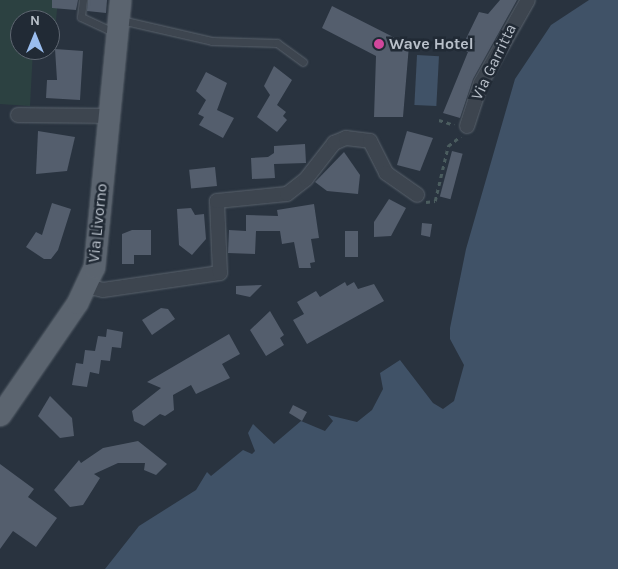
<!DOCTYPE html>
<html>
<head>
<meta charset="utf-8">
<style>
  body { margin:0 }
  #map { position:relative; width:618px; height:569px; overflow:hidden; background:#29333f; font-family:Karla,sans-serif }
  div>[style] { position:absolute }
  .green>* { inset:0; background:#2c4141 }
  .water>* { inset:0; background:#405267; transform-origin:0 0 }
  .building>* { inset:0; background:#545e6d; transform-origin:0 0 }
  .path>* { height:2.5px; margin-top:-1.25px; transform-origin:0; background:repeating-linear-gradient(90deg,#4b5d5f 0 4px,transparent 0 8px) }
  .roads { filter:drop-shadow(0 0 1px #5a636d) drop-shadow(0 0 1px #5a636d) }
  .service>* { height:7px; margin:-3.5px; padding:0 3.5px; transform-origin:3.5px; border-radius:3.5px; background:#3d454f }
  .minor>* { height:14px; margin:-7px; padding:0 7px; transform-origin:7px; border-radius:7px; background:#3d454f }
  .primary>* { height:21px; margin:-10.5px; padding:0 10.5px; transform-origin:10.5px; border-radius:10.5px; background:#5b646f }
  .dots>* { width:14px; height:14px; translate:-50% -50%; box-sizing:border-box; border:2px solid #212a35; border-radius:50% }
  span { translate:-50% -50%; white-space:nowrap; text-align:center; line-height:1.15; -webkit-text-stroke:5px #212a35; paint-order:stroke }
  .poi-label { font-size:16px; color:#b9c0ca; font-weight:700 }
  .left { translate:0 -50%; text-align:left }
  .street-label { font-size:16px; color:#b9c0ca }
  .north { position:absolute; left:10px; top:10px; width:50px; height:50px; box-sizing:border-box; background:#212a35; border:1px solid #5e6671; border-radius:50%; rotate:0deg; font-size:14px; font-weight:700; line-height:20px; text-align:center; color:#b9c0ca }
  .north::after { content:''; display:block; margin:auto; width:18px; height:22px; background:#9abdef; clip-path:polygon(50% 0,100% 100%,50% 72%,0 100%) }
</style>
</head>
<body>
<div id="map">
  <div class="green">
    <i style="clip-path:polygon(0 0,58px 0,54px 40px,50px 40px,50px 20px,20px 20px,20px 50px,33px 50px,30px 106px,0 104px)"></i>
  </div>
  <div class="water">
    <i style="clip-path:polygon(589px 0,618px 0,618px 569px,105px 569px,139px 526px,196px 490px,207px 472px,211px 476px,243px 450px,252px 454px,255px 451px,248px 433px,253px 424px,274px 444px,301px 421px,325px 431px,333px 421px,328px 415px,357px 422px,372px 410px,383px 389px,380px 373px,400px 360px,433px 403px,443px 409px,454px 401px,464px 365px,450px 339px,450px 328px,466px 249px,515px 79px,551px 25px)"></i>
    <i style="left:417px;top:55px;width:22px;height:50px;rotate:3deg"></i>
  </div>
  <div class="building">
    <i style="clip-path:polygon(52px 0,78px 0,76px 10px,52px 8px)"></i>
    <i style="clip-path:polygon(88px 0,107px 0,106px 13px,87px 11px)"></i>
    <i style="clip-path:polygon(500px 0,517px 0,473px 79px,460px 118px,443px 113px,468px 52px,461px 49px,479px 12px,488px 14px)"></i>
    <i style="clip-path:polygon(332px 6px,409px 45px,403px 117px,374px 117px,376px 56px,322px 28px)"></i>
    <i style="clip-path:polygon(55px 49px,83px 51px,80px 100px,46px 98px,47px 80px,57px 80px)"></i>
    <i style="clip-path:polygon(274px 66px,292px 80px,277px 105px,286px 112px,283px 116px,287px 120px,277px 132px,257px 117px,270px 95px,264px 86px)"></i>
    <i style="clip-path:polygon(206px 72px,227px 83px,217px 110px,234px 118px,223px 138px,199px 125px,204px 117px,198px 114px,206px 100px,196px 91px)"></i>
    <i style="clip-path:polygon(38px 131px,75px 137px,67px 171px,36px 174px)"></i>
    <i style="clip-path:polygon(407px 131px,433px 138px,420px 171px,397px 165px)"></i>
    <i style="clip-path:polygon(305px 144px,306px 163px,274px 164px,275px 178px,252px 179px,251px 158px,268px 157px,274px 153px,274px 146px)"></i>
    <i style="left:452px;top:151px;width:11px;height:47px;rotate:15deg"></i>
    <i style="clip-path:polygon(344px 152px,360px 175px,358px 194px,327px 191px,315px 182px)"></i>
    <i style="left:215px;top:167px;width:19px;height:26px;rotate:84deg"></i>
    <i style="clip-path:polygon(389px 199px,406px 208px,391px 236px,374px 237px,374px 222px)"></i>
    <i style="clip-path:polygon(52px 203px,71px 209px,58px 250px,51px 259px,44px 259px,26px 247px,36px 232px,42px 235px)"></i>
    <i style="clip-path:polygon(314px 204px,319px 238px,311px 239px,315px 262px,310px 263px,311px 268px,299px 268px,294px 242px,282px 244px,280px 231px,256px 231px,255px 254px,228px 253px,229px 230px,246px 231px,246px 215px,278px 216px,277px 210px)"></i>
    <i style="clip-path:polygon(191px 208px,195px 215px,204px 214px,206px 239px,192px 255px,179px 245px,177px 209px)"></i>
    <i style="clip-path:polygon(422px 223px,432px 224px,430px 237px,421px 235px)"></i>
    <i style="clip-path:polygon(132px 230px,151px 230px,151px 255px,134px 255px,134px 264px,122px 264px,122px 234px)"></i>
    <i style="left:345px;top:231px;width:13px;height:26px"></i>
    <i style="clip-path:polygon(345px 282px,347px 286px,354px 282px,358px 289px,374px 284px,384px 301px,307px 344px,293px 320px,304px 314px,297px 302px,316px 291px,320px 297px)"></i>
    <i style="clip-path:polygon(262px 285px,250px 297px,236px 294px,236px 286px)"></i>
    <i style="clip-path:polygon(161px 308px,168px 309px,175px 319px,152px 335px,142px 320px)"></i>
    <i style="clip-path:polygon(270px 311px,284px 335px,280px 338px,284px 345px,266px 356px,250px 330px)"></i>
    <i style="clip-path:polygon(107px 329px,123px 332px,121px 348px,112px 347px,110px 361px,101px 360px,99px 374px,90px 372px,87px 387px,72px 385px,76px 363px,83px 364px,85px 350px,95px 351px,98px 336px,106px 337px)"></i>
    <i style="clip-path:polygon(229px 334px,240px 354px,222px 364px,230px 378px,196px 394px,191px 385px,173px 395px,174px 410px,165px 416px,160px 414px,144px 426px,134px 421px,132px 411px,161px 388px,147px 382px)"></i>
    <i style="clip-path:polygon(50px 396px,72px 418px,74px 436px,60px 438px,38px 416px)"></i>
    <i style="clip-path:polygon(293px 405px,307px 412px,302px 421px,289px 413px)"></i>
    <i style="clip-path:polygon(138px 441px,167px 464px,156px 475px,144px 470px,145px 463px,118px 463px,94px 474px,100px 478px,83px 505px,70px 507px,54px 490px,79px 460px,81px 463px,103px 448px)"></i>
    <i style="clip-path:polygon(0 464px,34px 489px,28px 497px,57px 518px,36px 547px,13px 531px,0 549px)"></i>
  </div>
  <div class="path">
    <i style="left:439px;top:120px;width:16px;rotate:18deg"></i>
    <i style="left:426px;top:202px;width:9px;rotate:-6deg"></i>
    <i style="left:435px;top:201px;width:57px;rotate:-76.7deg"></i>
    <i style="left:448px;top:146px;width:16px;rotate:-38deg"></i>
  </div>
  <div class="roads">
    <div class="service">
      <i style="left:83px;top:0;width:17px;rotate:97deg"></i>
      <i style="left:81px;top:17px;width:35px;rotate:25deg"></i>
      <i style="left:121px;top:20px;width:93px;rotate:13deg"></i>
      <i style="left:212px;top:41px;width:65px;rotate:1.8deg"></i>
      <i style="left:277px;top:43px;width:32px;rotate:36deg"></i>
    </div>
    <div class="minor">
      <i style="left:18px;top:115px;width:91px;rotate:0.6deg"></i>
      <i style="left:467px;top:126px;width:45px;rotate:-72deg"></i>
      <i style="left:481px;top:83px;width:95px;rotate:-60.5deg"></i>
      <i style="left:86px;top:286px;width:17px;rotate:13deg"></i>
      <i style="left:103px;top:290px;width:118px;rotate:-8.3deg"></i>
      <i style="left:220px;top:273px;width:72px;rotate:-92.4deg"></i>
      <i style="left:217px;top:201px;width:70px;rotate:-5.7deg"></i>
      <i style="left:287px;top:194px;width:24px;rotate:-38deg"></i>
      <i style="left:306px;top:179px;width:46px;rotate:-52.1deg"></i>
      <i style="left:334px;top:143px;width:13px;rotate:-23deg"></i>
      <i style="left:346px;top:138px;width:24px;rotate:7deg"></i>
      <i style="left:370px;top:141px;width:36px;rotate:63deg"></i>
      <i style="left:386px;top:173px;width:38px;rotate:35deg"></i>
    </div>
    <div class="primary">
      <i style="left:0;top:415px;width:136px;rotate:-55.5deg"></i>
      <i style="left:77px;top:303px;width:40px;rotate:-65deg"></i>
      <i style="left:94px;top:267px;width:268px;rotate:-84.4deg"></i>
    </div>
  </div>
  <div class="dots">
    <i style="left:379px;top:44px;background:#d1479c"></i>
  </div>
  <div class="poi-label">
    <span class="left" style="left:389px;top:44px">Wave Hotel</span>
  </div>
  <div class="street-label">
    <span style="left:494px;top:62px;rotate:-64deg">Via Garritta</span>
    <span style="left:98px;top:223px;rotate:-84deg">Via Livorno</span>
  </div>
  <div class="north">N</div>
</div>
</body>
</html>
